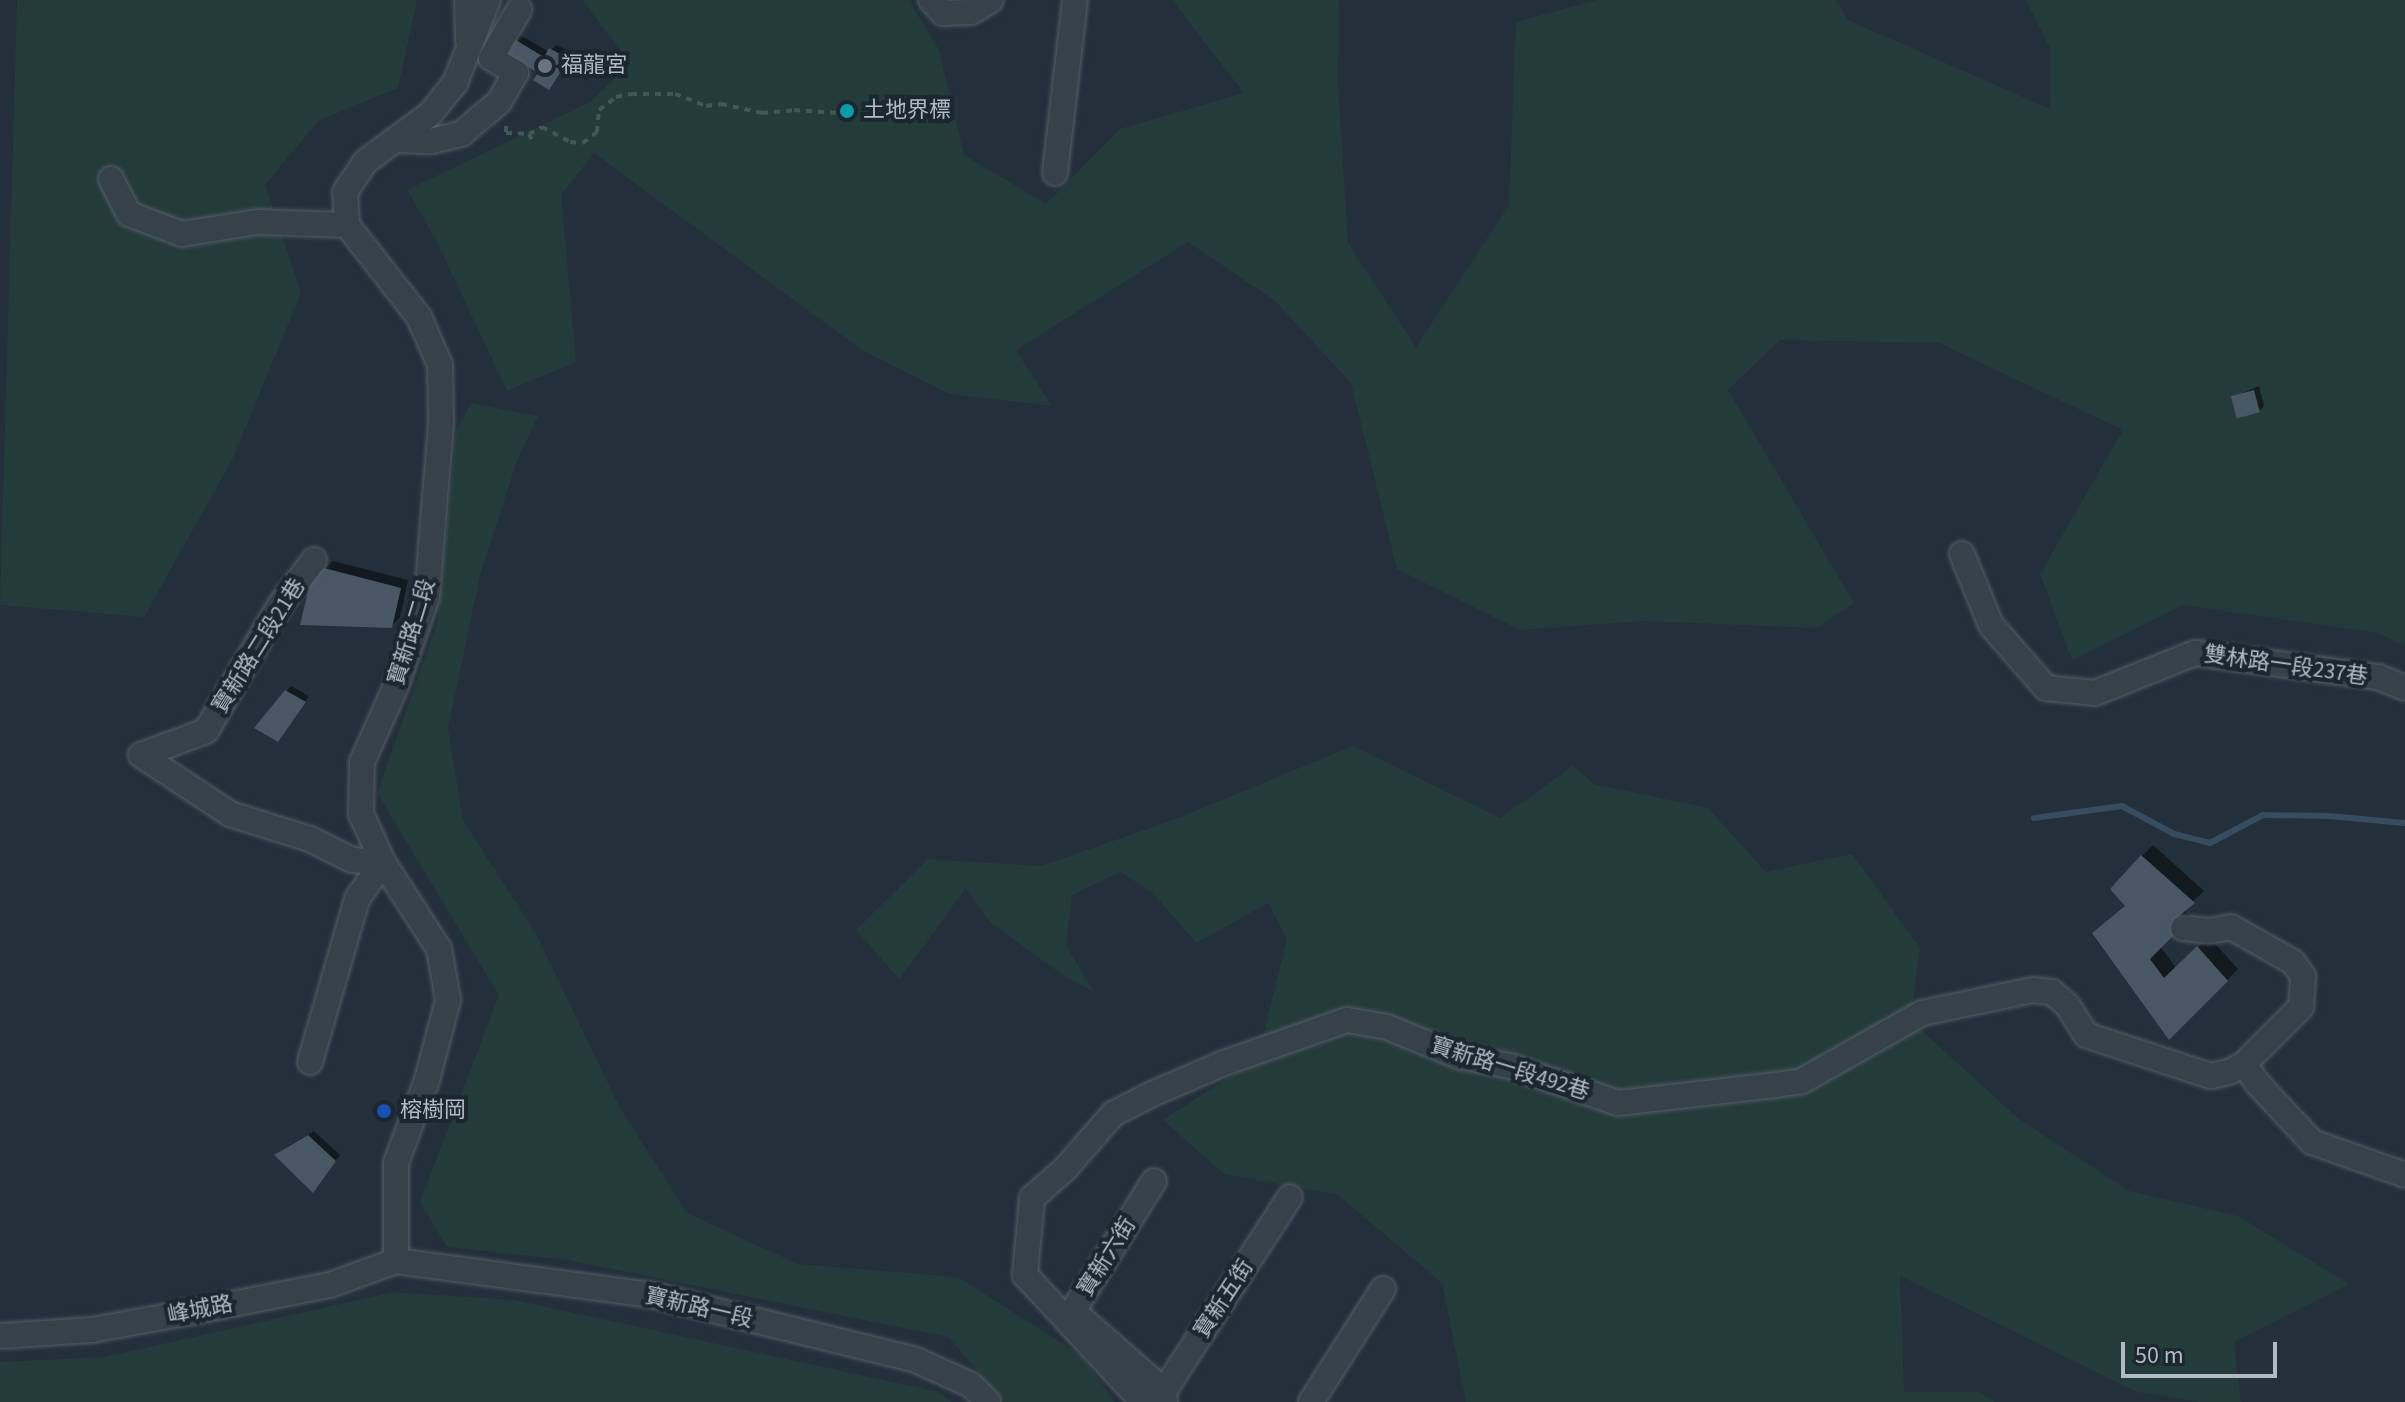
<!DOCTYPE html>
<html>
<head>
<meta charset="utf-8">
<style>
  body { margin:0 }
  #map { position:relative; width:2405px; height:1402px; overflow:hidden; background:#232f3a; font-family:"Source Sans 3","Noto Sans TC",sans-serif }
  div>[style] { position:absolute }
  .green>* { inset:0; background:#243b3b }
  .shadow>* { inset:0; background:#0007 }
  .stream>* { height:6px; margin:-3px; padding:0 3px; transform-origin:3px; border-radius:3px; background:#364c61 }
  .building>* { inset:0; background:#495663; transform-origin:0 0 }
  .path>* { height:4px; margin-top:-2px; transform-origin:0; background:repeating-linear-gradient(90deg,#425758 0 6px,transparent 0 12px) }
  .roads { filter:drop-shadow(0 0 2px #545e68) drop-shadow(0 0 2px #545e68) }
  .minor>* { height:24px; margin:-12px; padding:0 12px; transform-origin:12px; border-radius:12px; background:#36414a }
  .dots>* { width:22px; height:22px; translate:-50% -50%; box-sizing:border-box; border:4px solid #1b262f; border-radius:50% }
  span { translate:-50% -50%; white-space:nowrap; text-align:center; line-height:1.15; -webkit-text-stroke:8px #1b262f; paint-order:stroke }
  .poi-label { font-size:22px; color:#b1bbc6 }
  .left { translate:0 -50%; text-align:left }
  .street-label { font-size:22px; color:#b1bbc6 }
  .scale { position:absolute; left:2121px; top:1342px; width:156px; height:36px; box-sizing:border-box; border:4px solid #b1bbc6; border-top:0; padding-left:10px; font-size:24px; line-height:28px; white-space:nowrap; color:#b1bbc6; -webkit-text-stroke:6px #1b262f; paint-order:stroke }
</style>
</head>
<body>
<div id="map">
  <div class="green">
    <i style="clip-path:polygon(17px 0,417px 0,398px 88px,318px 121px,265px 185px,301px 293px,232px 460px,144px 617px,0 605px)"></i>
    <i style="clip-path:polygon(582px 0,909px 0,939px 50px,964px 155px,1046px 204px,1120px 129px,1244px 93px,1172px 0,1339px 0,1338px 84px,1348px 243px,1416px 347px,1509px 205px,1516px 22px,1597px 0,1836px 0,1848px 20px,2050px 109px,2051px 50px,2026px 0,2405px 0,2405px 646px,2378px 633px,2183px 605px,2072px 660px,2040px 574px,2123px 430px,1939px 343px,1780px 340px,1728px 390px,1854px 603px,1816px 628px,1642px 621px,1520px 630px,1397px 569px,1351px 383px,1274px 300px,1188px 242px,1016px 350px,1052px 406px,950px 394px,862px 350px,594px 153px,561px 195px,576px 362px,507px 391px,435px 238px,407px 190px,590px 102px,630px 64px)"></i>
    <i style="clip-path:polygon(471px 403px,538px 416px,517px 461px,480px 575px,448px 729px,463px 820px,536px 934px,619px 1106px,687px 1213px,798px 1264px,958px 1277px,1082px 1356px,1115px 1402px,1005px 1402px,948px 1337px,568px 1260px,447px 1247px,420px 1202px,499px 995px,377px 793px,438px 621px,456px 431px)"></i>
    <i style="clip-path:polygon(1353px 746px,1500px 818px,1573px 766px,1594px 784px,1708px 808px,1766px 872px,1852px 854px,1920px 948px,1910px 1020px,2019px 1119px,2129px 1191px,2238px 1216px,2349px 1284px,2234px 1342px,2241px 1402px,2201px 1402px,2137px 1392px,1900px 1276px,1904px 1392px,1979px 1392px,1995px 1402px,1466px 1402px,1442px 1283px,1338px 1195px,1224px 1174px,1163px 1120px,1257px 1059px,1287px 939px,1268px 903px,1196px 943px,1152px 892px,1120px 872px,1072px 895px,1066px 945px,1094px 992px,1063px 975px,990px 922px,966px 888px,899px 979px,856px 930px,928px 859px,1041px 866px,1173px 820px)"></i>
    <i style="clip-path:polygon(394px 1292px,514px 1300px,939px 1392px,951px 1402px,0 1402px,0 1362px,104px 1357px)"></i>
  </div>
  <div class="shadow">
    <i style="clip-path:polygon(520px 35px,549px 52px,556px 45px,573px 53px,549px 87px,515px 40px)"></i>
    <i style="clip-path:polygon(2259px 386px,2264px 406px,2259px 411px,2233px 397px)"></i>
    <i style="clip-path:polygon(333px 561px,408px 580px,400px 617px,392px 626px,313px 580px)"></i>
    <i style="clip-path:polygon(291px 686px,309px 696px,283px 735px,286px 692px)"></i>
    <i style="clip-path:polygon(2153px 845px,2204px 891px,2184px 910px,2190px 916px,2160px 946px,2176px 968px,2209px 937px,2238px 969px,2170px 1037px,2127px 905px,2142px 856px)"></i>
    <i style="clip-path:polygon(314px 1131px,340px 1155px,318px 1185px,282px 1150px)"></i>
  </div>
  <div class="stream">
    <i style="left:2034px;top:818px;width:89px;rotate:-7.8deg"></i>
    <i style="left:2122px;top:806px;width:59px;rotate:28.3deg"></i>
    <i style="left:2174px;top:834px;width:37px;rotate:14deg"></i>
    <i style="left:2210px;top:843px;width:60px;rotate:-27.8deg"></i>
    <i style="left:2263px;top:815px;width:66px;rotate:0.9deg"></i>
    <i style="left:2329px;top:816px;width:76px;rotate:5.3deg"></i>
  </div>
  <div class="building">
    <i style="clip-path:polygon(514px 39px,544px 57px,549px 48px,569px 59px,549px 90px,533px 80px,538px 73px,503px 52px)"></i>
    <i style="left:2254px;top:390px;width:23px;height:24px;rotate:75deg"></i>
    <i style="clip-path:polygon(324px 568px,401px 588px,392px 628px,300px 625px,311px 579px)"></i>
    <i style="clip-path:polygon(285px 690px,306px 702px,278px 742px,254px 728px)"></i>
    <i style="clip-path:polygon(2141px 855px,2195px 903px,2173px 921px,2180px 929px,2150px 959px,2164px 978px,2197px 946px,2228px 981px,2169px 1040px,2092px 933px,2125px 906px,2110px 889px)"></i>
    <i style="clip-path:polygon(308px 1135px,336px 1161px,313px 1193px,274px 1155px)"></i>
  </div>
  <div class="path">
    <i style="left:506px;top:126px;width:7px;rotate:90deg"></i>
    <i style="left:506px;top:133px;width:23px;rotate:2deg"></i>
    <i style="left:529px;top:134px;width:9px;rotate:63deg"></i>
    <i style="left:529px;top:134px;width:15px;rotate:-28deg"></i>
    <i style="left:542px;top:127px;width:32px;rotate:28deg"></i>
    <i style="left:570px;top:142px;width:13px;rotate:4deg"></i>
    <i style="left:583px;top:143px;width:18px;rotate:-38deg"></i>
    <i style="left:597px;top:132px;width:22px;rotate:-85deg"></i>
    <i style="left:599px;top:110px;width:21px;rotate:-37deg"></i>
    <i style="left:616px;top:97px;width:15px;rotate:-11deg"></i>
    <i style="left:631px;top:94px;width:44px"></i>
    <i style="left:675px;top:94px;width:33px;rotate:21deg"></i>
    <i style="left:706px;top:106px;width:15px;rotate:-8deg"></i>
    <i style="left:721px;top:104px;width:42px;rotate:12.4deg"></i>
    <i style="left:762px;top:113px;width:32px;rotate:-5deg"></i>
    <i style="left:794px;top:110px;width:59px;rotate:3.9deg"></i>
  </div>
  <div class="roads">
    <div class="minor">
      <i style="left:467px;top:0;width:40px;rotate:88.6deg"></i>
      <i style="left:931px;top:0;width:18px;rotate:47deg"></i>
      <i style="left:943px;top:13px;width:28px;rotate:-2deg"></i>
      <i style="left:971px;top:12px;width:23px;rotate:-31deg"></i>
      <i style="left:397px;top:140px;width:34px;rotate:2deg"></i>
      <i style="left:431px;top:141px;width:31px;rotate:-13deg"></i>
      <i style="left:461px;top:134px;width:50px;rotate:-40.1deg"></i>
      <i style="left:499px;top:102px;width:34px;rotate:-60deg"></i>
      <i style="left:516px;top:73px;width:29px;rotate:-149deg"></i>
      <i style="left:491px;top:58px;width:56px;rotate:-59.7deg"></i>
      <i style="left:1055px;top:173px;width:174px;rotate:-83.4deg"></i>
      <i style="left:111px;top:179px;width:39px;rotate:63deg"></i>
      <i style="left:129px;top:214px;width:57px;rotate:20.7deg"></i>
      <i style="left:182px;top:234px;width:76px;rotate:-9.1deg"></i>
      <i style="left:257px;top:222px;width:90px;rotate:1.9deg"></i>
      <i style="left:1962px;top:554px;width:77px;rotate:67.8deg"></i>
      <i style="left:1991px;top:625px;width:84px;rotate:48.9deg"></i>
      <i style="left:2046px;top:688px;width:49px;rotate:5.8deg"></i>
      <i style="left:2095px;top:693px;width:108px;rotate:-21.8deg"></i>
      <i style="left:2195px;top:653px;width:185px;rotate:7.5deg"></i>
      <i style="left:2378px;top:677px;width:29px;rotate:22deg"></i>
      <i style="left:314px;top:560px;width:56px;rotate:127.1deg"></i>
      <i style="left:280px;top:605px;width:146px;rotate:120.4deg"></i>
      <i style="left:206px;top:731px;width:69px;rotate:159.7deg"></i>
      <i style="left:141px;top:755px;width:107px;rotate:33.5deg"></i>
      <i style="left:230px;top:814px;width:84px;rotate:17.4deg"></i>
      <i style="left:310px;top:839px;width:47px;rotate:26.6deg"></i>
      <i style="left:352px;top:860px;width:31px;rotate:4deg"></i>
      <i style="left:310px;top:1062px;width:170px;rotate:-73.9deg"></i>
      <i style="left:357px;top:899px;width:45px;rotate:-54.9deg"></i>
      <i style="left:2244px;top:1064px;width:24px;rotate:55deg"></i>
      <i style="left:2258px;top:1084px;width:79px;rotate:47deg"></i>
      <i style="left:2312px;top:1142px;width:99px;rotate:19.5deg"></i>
      <i style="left:1154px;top:1181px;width:153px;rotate:121.9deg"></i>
      <i style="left:1073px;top:1311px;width:121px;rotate:41.3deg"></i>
      <i style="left:396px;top:1261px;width:98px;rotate:-90deg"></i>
      <i style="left:396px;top:1163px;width:89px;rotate:-69.5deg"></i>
      <i style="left:427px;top:1080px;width:83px;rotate:-75.3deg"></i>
      <i style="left:448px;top:1000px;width:52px;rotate:-100deg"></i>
      <i style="left:439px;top:949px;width:103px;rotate:-122.8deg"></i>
      <i style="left:383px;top:862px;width:53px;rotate:-114.6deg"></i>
      <i style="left:361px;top:814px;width:52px;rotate:-88.9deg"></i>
      <i style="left:362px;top:762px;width:83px;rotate:-65.9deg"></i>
      <i style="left:396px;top:686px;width:94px;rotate:-70.8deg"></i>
      <i style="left:427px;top:597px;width:176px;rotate:-85.4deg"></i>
      <i style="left:441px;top:422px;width:57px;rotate:-91deg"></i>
      <i style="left:440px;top:365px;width:52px;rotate:-113.6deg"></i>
      <i style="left:419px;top:317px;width:117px;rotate:-128deg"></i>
      <i style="left:347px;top:225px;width:33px;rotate:-93deg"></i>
      <i style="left:345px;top:192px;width:36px;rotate:-56deg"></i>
      <i style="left:365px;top:162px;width:81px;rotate:-36.4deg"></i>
      <i style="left:430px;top:114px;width:40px;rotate:-51deg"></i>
      <i style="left:455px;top:83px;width:89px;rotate:-68.3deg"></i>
      <i style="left:0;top:1336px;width:92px;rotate:-3.7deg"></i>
      <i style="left:92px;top:1330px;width:112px;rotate:-10.3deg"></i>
      <i style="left:202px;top:1310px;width:130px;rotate:-11.1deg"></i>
      <i style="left:330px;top:1285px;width:70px;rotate:-20deg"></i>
      <i style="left:396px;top:1261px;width:258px;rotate:7.6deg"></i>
      <i style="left:652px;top:1295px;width:272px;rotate:13.8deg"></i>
      <i style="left:916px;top:1360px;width:60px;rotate:24.4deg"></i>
      <i style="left:971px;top:1385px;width:24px;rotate:45deg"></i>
      <i style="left:1143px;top:1402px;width:173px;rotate:-132.9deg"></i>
      <i style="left:1025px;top:1275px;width:77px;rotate:-84.8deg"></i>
      <i style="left:1032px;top:1198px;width:45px;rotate:-41.4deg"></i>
      <i style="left:1066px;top:1168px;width:72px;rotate:-49deg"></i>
      <i style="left:1113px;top:1114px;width:44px;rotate:-27.1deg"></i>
      <i style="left:1152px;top:1094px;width:78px;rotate:-23.3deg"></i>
      <i style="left:1224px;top:1063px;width:130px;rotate:-19.3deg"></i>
      <i style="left:1347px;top:1020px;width:41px;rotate:9.9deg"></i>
      <i style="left:1387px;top:1027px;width:77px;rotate:22.2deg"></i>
      <i style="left:1458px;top:1056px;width:53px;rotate:10.9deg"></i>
      <i style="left:1510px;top:1066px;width:114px;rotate:18.9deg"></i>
      <i style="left:1618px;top:1103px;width:151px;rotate:-6.5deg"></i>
      <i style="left:1768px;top:1086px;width:34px;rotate:-8deg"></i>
      <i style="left:1802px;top:1081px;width:138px;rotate:-29.5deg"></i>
      <i style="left:1922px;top:1013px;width:113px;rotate:-11.7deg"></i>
      <i style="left:2033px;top:990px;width:19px;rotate:6deg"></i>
      <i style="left:2052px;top:992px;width:21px;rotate:41deg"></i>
      <i style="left:2068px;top:1006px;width:34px;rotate:58deg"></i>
      <i style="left:2086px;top:1035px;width:132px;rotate:18.2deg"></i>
      <i style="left:2211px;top:1076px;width:18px;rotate:-13deg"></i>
      <i style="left:2229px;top:1072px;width:17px;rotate:-28deg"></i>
      <i style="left:2244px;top:1064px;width:81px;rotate:-45deg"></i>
      <i style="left:2301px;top:1007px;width:31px;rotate:-86deg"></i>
      <i style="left:2303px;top:976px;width:17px;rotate:-126deg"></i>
      <i style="left:2293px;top:962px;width:71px;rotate:-150.6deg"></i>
      <i style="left:2231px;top:927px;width:21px;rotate:169deg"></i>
      <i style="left:2210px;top:931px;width:27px;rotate:-174deg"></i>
      <i style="left:1165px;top:1402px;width:11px;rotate:-95deg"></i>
      <i style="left:1164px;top:1391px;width:231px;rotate:-57deg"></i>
      <i style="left:1311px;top:1402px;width:134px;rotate:-57.5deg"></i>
    </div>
  </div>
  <div class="dots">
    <i style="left:545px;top:66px;background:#6b7280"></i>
    <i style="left:847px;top:111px;background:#0f9aa8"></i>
    <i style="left:384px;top:1111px;background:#1a4fb4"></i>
  </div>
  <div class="poi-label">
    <span class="left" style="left:561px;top:66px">福龍宮</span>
    <span class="left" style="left:863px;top:111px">土地界標</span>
    <span class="left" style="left:400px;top:1111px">榕樹岡</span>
  </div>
  <div class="street-label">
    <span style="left:412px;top:632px;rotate:-73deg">寶新路二段</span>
    <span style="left:259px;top:646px;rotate:-58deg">寶新路二段21巷</span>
    <span style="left:2286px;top:666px;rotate:8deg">雙林路一段237巷</span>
    <span style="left:1510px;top:1069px;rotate:17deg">寶新路一段492巷</span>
    <span style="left:1107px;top:1257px;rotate:-58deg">寶新六街</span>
    <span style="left:1224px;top:1299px;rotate:-57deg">寶新五街</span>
    <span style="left:699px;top:1308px;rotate:13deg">寶新路一段</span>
    <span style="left:200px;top:1310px;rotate:-11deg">峰城路</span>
  </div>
  <div class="scale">50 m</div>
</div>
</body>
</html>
